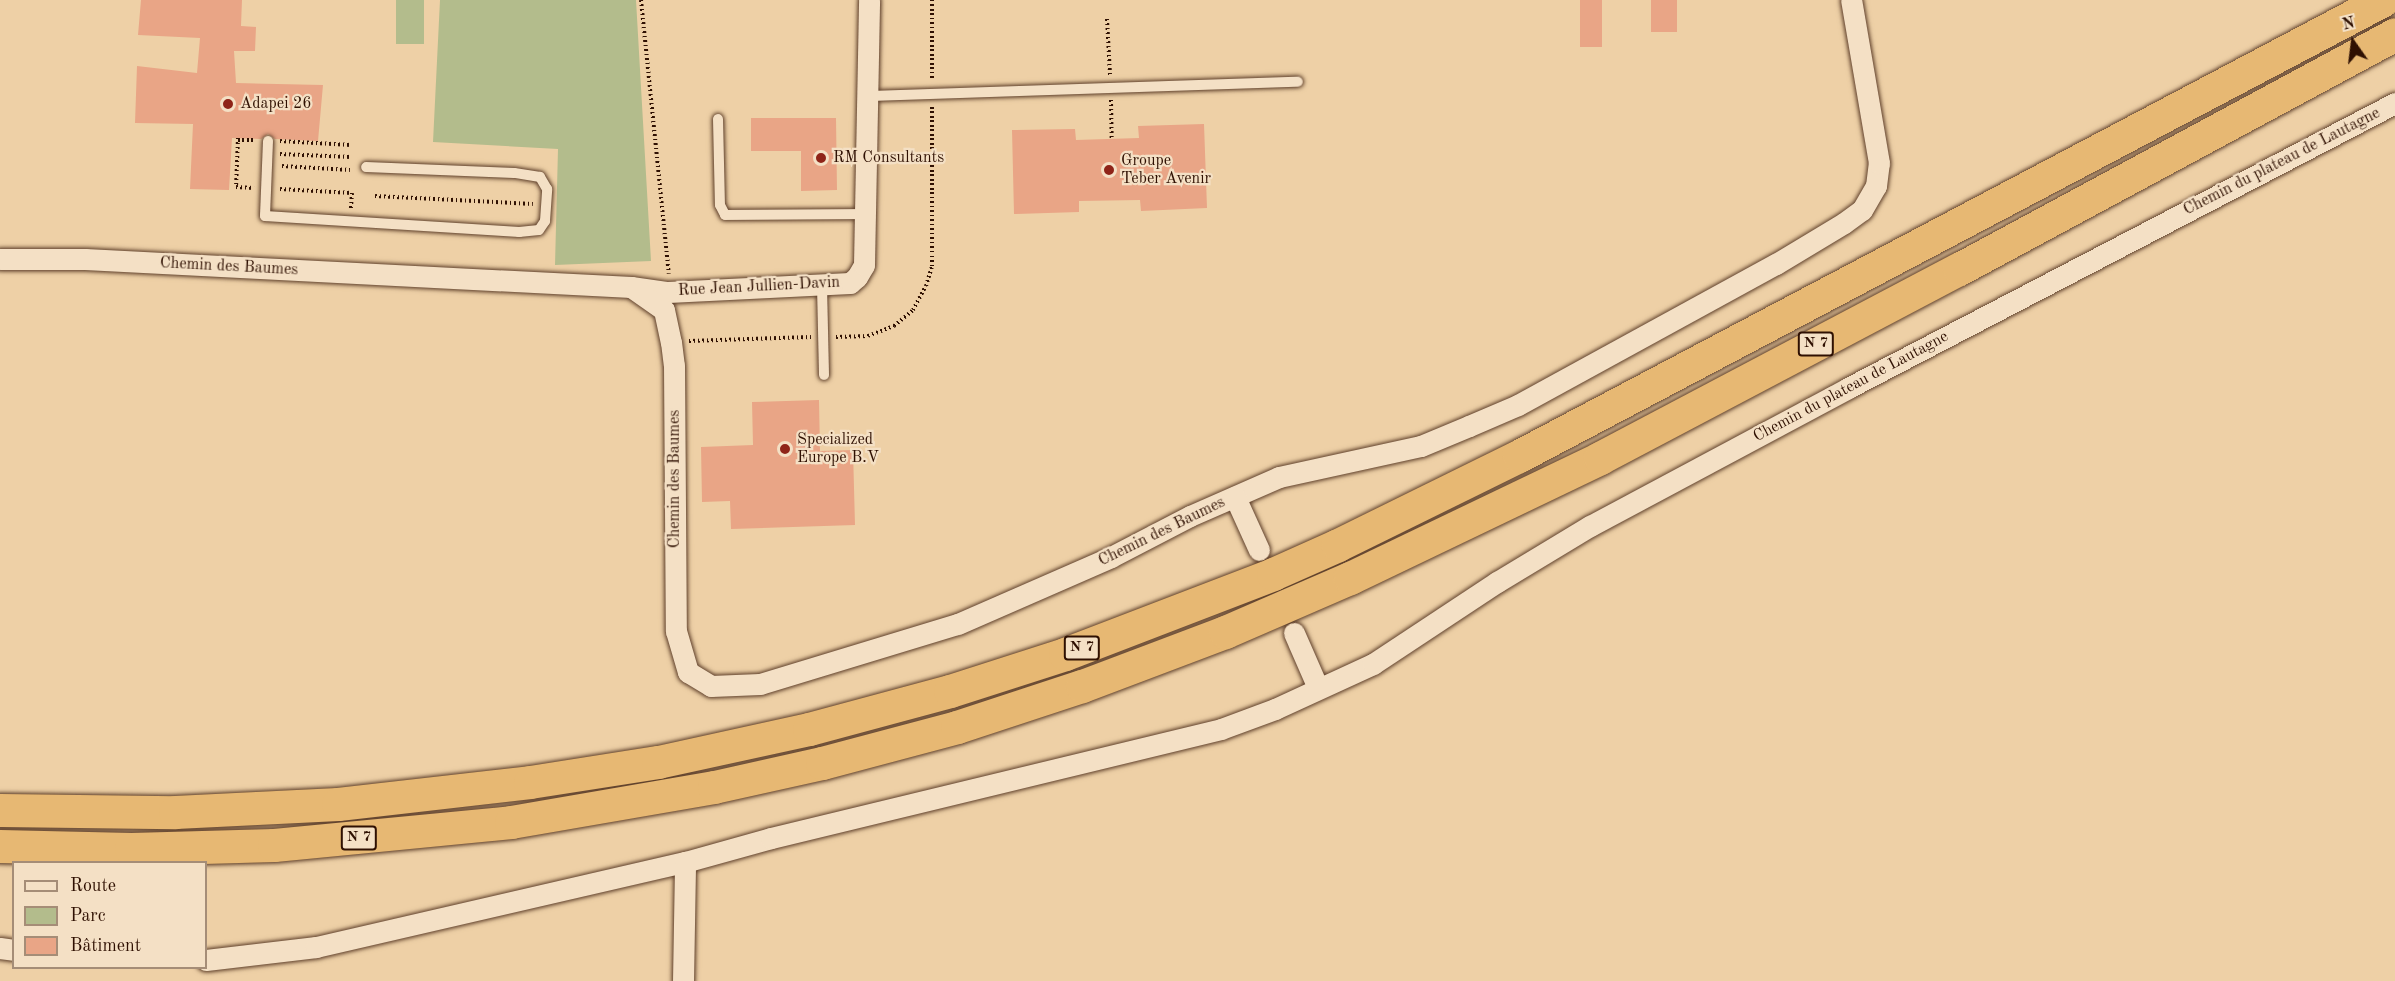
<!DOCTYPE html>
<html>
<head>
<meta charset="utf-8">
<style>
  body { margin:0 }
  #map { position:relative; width:2395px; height:981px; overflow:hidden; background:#eed0a6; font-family:"Old Standard TT",serif }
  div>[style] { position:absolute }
  .green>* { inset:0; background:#b3bc8c; transform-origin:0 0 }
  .building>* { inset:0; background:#e9a586; transform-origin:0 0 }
  .path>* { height:4px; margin-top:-2px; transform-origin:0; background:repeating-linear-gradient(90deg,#2f1002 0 1.5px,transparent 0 4.5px) }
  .roads { filter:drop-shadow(0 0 2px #5f402b) drop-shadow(0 0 2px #5f402b) }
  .lane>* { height:10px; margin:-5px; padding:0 5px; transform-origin:5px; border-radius:5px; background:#f4e0c5 }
  .street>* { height:21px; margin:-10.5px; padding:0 10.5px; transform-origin:10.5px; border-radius:10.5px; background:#f4e0c5 }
  .highway>* { height:33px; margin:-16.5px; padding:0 16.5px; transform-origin:16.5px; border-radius:16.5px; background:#e7b873 }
  .dots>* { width:16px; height:16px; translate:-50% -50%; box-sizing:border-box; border:3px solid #f4e0c5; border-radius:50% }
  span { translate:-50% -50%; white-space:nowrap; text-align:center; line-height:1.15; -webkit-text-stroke:4.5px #f4e0c5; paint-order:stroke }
  .shield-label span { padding:2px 4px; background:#f4e0c5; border:2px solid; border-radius:4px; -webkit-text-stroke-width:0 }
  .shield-label { font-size:15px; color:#2f1002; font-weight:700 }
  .poi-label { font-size:16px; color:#2f1002 }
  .left { translate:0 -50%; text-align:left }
  .street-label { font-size:16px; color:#2f1002 }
  .legend { position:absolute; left:12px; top:861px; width:195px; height:108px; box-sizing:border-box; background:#f4e0c5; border:2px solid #a58d77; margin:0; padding:8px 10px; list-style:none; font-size:18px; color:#2f1002 }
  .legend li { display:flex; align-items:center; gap:12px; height:30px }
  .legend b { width:30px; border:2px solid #a58d77 }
  .north { position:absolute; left:2323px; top:12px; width:60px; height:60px; -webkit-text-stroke:4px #f4e0c5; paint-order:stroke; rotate:346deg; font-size:16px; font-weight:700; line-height:24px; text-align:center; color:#2f1002 }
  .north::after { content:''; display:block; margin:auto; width:21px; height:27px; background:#2f1002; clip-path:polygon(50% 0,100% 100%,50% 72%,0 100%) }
</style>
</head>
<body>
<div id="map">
  <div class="green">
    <i style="left:396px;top:0;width:28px;height:44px"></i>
    <i style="clip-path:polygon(440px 0,636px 0,651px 261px,555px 265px,558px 149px,433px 142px)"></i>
  </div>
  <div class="building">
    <i style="clip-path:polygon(141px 0,242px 0,241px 26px,256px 27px,255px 51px,234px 51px,236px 83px,323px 85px,318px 141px,275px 139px,268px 134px,261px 139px,232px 138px,229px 190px,190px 189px,193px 124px,135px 123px,137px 66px,197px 73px,200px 38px,138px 35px)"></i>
    <i style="left:1580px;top:0;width:22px;height:47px"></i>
    <i style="left:1651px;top:0;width:26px;height:32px"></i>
    <i style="clip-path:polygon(751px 118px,836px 118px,837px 190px,801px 191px,801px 151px,751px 151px)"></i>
    <i style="clip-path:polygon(1204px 124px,1207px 208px,1141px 211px,1140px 200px,1079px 201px,1079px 212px,1014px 214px,1012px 130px,1075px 129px,1076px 140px,1139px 138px,1138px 126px)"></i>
    <i style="clip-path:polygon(819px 400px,820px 451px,853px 450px,855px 525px,731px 529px,730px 501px,702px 502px,701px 447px,753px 445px,752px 402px)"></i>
  </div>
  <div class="path">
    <i style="left:641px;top:0;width:275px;rotate:84.2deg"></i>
    <i style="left:932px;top:0;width:81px;rotate:90deg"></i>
    <i style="left:1107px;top:19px;width:56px;rotate:86.9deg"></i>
    <i style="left:1111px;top:100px;width:39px;rotate:89deg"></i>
    <i style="left:238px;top:138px;width:49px;rotate:92.3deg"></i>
    <i style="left:236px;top:187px;width:18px;rotate:3deg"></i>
    <i style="left:238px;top:140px;width:16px"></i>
    <i style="left:280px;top:141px;width:71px;rotate:3.2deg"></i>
    <i style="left:280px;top:154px;width:71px;rotate:2.4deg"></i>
    <i style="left:282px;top:166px;width:68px;rotate:3.4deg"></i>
    <i style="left:280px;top:189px;width:72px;rotate:3.2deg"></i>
    <i style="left:352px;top:193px;width:16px;rotate:94deg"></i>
    <i style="left:375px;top:196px;width:158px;rotate:2.9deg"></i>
    <i style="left:836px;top:337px;width:32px;rotate:-2deg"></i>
    <i style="left:868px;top:336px;width:28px;rotate:-21deg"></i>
    <i style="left:894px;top:326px;width:25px;rotate:-40deg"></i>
    <i style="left:913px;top:310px;width:27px;rotate:-62deg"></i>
    <i style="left:926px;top:286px;width:21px;rotate:-73deg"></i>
    <i style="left:932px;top:266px;width:160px;rotate:-90deg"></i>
    <i style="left:689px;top:341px;width:122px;rotate:-1.9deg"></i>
  </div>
  <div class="roads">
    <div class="lane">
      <i style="left:868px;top:96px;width:430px;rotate:-1.9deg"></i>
      <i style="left:718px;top:119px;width:86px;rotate:88.7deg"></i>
      <i style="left:720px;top:205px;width:11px;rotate:63deg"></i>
      <i style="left:725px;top:215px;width:140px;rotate:-0.4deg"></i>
      <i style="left:268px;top:141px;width:75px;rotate:92.3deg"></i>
      <i style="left:265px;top:216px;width:255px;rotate:3.6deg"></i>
      <i style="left:519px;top:232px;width:20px;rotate:-6deg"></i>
      <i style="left:539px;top:230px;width:11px;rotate:-56deg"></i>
      <i style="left:545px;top:221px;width:32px;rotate:-86deg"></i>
      <i style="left:547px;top:189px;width:14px;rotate:-120deg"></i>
      <i style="left:540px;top:177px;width:26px;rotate:-171deg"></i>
      <i style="left:514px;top:173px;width:148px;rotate:-177.7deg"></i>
      <i style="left:822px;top:286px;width:89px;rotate:88.7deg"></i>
    </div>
    <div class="street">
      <i style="left:0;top:259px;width:85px"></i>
      <i style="left:85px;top:259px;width:547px;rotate:2.94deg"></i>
      <i style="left:631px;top:287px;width:37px;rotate:8deg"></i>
      <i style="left:668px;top:292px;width:182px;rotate:-2.8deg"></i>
      <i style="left:850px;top:283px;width:9px;rotate:-41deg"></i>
      <i style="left:857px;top:277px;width:14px;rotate:-60deg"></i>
      <i style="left:864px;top:265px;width:265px;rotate:-88.9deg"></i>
      <i style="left:631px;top:287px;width:40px;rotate:34.9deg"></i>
      <i style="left:664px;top:310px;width:33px;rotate:78deg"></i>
      <i style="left:671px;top:342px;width:23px;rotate:83deg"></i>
      <i style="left:674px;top:365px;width:266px;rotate:89.6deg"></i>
      <i style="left:676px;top:631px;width:43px;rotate:73.7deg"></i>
      <i style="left:688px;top:672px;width:27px;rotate:31deg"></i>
      <i style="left:711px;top:686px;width:49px;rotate:-2.3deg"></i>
      <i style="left:760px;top:684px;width:207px;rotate:-16.9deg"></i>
      <i style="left:958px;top:624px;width:167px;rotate:-23.6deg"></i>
      <i style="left:1111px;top:557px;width:89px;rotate:-27.4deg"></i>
      <i style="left:1190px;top:516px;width:97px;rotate:-23.7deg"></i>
      <i style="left:1279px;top:477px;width:145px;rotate:-12.3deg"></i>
      <i style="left:1421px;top:446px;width:52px;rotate:-22.6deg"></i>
      <i style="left:1469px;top:426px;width:53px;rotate:-23.2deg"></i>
      <i style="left:1518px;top:405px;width:294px;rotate:-28.7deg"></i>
      <i style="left:1776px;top:264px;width:79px;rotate:-31.1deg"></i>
      <i style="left:1844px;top:223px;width:22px;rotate:-36deg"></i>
      <i style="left:1862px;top:210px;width:28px;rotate:-60deg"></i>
      <i style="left:1876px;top:186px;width:23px;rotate:-83deg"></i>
      <i style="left:1879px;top:163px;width:165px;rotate:-99.7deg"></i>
      <i style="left:1235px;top:497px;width:58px;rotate:65.6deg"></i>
      <i style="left:1294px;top:633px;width:60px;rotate:66.4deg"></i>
      <i style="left:0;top:948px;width:14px;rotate:8deg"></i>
      <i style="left:206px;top:960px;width:111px;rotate:-6.7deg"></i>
      <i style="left:316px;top:947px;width:379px;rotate:-13deg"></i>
      <i style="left:685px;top:862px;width:89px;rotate:-15.6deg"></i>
      <i style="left:771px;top:838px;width:463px;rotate:-13.6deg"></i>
      <i style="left:1221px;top:729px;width:58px;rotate:-20.3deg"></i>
      <i style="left:1275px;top:709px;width:108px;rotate:-24.7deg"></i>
      <i style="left:1373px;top:664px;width:149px;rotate:-33.5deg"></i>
      <i style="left:1497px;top:582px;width:109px;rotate:-31.1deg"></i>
      <i style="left:1590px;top:526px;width:293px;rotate:-28.1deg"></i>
      <i style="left:1848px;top:388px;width:617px;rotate:-27.52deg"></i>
      <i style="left:683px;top:981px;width:119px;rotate:-89deg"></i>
    </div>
    <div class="highway">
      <i style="left:0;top:810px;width:175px;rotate:0.7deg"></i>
      <i style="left:175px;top:812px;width:163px;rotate:-2.8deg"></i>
      <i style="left:338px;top:804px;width:193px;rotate:-6.5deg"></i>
      <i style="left:530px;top:782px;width:130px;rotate:-8.9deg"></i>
      <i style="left:658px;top:762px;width:155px;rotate:-12.3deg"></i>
      <i style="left:809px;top:729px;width:146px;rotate:-15.1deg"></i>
      <i style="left:950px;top:691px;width:121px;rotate:-17.8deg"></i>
      <i style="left:1065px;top:654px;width:223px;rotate:-21deg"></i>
      <i style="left:1273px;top:574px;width:71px;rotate:-24deg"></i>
      <i style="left:1338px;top:545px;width:202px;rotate:-26.2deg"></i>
      <i style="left:1519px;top:456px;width:977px;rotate:-27.82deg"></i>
      <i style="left:0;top:846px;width:131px;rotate:1.3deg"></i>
      <i style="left:131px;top:849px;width:143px;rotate:-1.6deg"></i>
      <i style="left:274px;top:845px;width:238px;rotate:-5.5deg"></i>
      <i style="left:511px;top:822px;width:206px;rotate:-9.8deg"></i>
      <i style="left:714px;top:787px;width:111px;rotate:-12.5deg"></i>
      <i style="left:822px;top:763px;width:140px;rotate:-14.9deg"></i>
      <i style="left:957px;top:727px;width:132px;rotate:-18.2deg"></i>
      <i style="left:1082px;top:686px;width:153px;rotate:-20.7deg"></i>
      <i style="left:1225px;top:632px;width:136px;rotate:-23.4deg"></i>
      <i style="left:1350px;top:578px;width:277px;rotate:-25.6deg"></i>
      <i style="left:1600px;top:458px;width:406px;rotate:-27.8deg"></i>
      <i style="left:1959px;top:269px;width:495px;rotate:-28.3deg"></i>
    </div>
  </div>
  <div class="dots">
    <i style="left:228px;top:104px;background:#8f2418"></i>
    <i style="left:821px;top:158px;background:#8f2418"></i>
    <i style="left:1109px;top:170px;background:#8f2418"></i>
    <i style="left:785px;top:449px;background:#8f2418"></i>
  </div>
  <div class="shield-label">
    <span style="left:1816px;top:344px">N 7</span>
    <span style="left:1082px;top:648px">N 7</span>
    <span style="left:359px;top:838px">N 7</span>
  </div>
  <div class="poi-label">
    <span class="left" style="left:240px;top:104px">Adapei 26</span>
    <span class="left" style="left:833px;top:158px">RM Consultants</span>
    <span class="left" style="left:1121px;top:170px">Groupe<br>Teber Avenir</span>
    <span class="left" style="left:797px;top:449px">Specialized<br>Europe B.V</span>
  </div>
  <div class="street-label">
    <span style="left:2282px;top:162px;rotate:-27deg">Chemin du plateau de Lautagne</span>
    <span style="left:229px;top:267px;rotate:3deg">Chemin des Baumes</span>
    <span style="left:759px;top:287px;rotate:-3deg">Rue Jean Jullien-Davin</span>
    <span style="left:1851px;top:387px;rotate:-28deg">Chemin du plateau de Lautagne</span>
    <span style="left:675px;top:479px;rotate:-90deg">Chemin des Baumes</span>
    <span style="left:1162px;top:532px;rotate:-26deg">Chemin des Baumes</span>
  </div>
  <ul class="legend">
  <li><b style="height:8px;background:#f4e0c5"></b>Route</li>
  <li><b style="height:16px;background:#b3bc8c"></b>Parc</li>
  <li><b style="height:16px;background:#e9a586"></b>Bâtiment</li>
  </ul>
  <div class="north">N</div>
</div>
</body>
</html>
